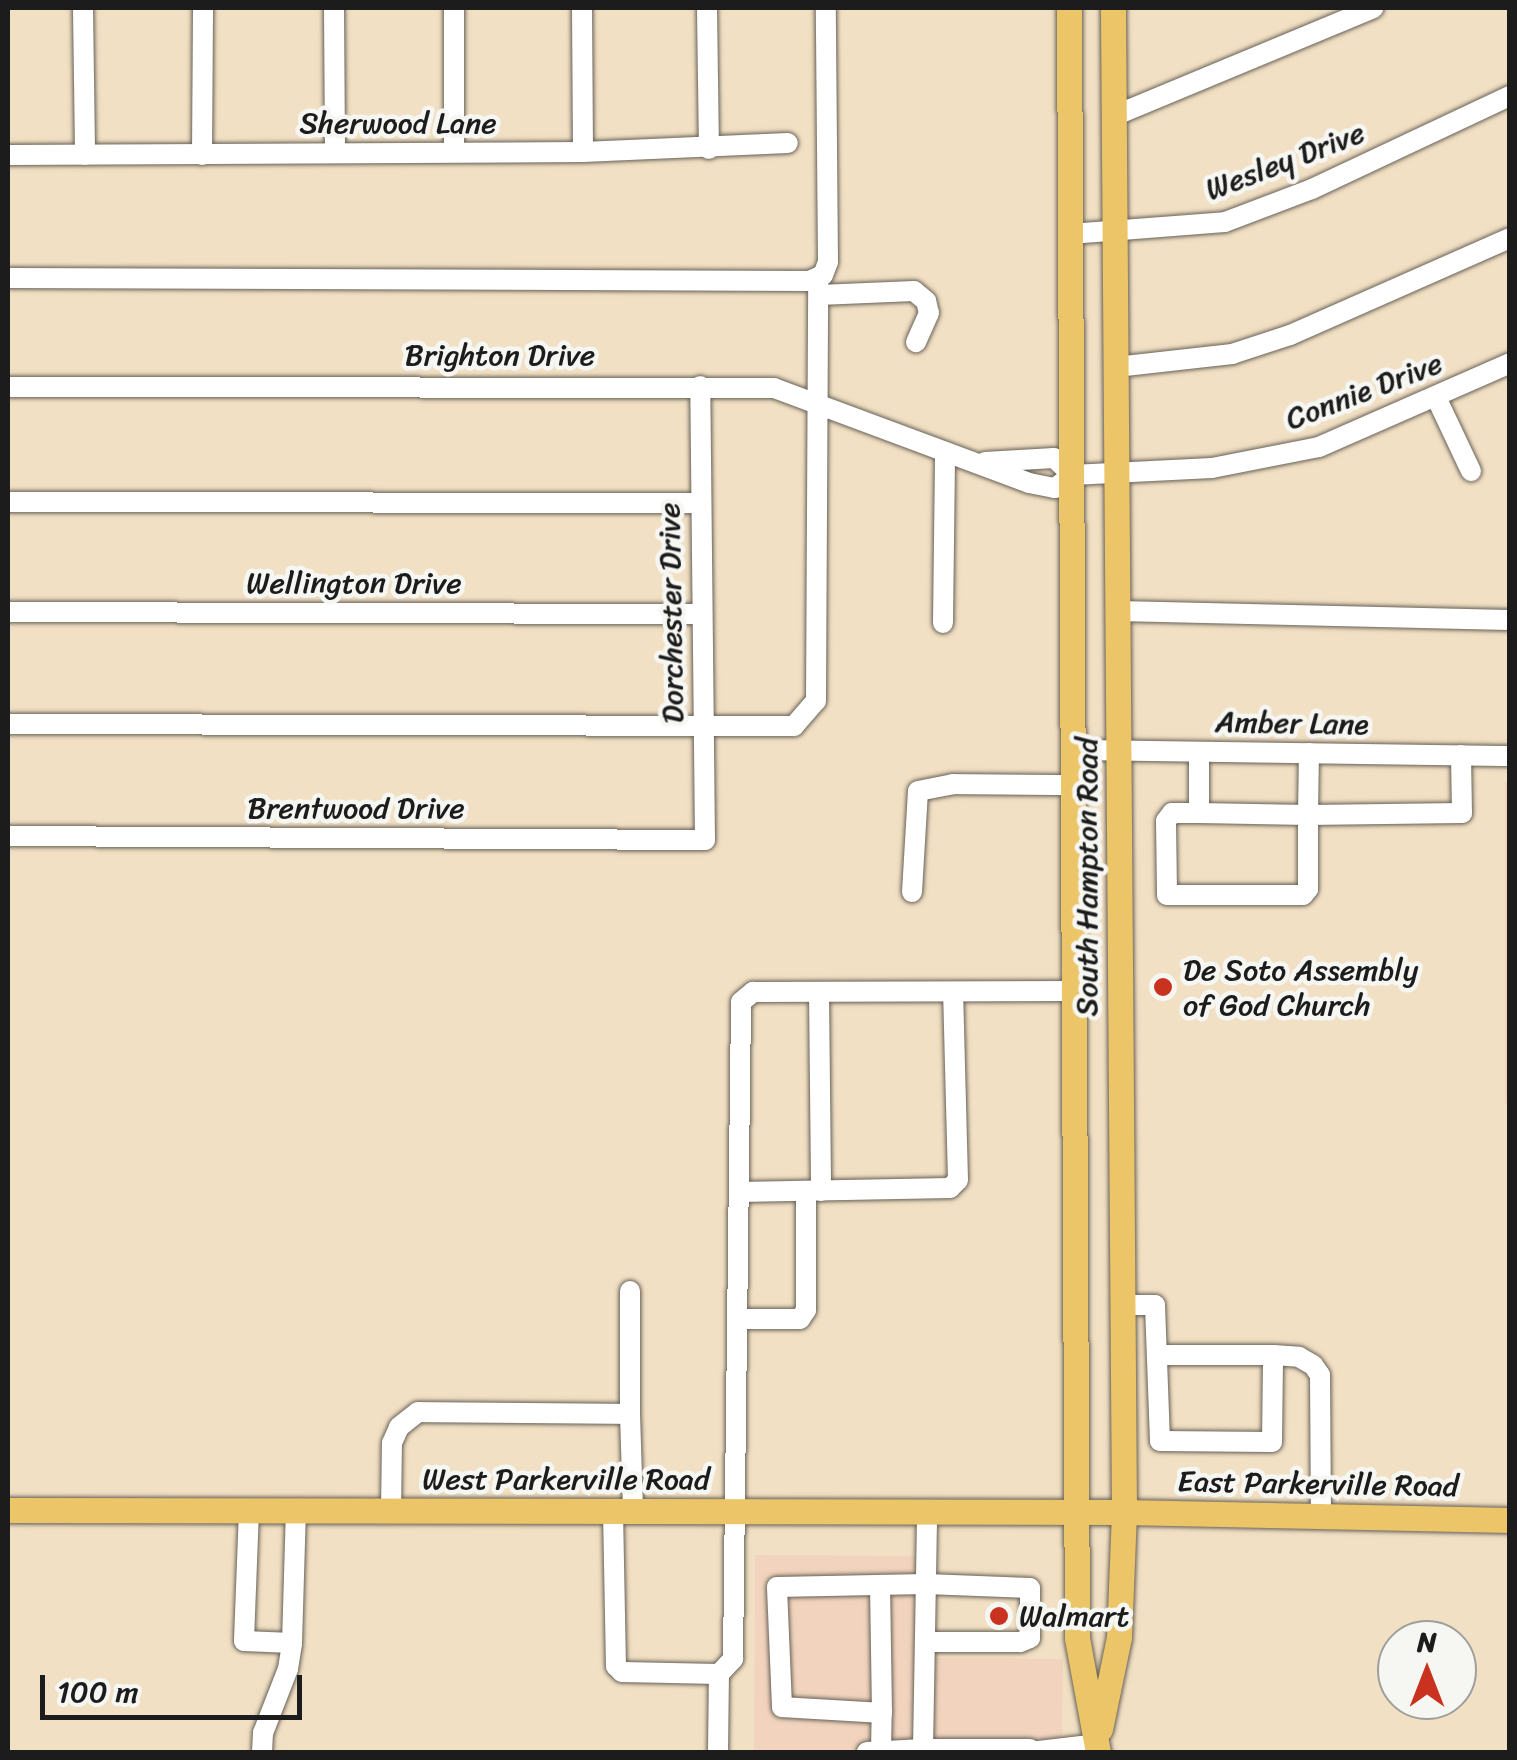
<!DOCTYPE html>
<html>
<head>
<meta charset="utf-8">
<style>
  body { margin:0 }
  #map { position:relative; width:1517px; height:1760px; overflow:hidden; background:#f2e0c4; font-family:Sriracha,sans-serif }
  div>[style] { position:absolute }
  .built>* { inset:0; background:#f2d4be; transform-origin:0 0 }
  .roads { filter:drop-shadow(0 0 2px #676157) drop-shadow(0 0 2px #676157) }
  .minor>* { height:20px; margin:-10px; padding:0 10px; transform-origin:10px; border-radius:10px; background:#fff }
  .major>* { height:25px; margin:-12.5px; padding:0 12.5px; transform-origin:12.5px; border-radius:12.5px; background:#edc569 }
  .dots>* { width:28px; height:28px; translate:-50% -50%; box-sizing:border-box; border:5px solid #f6f6f2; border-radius:50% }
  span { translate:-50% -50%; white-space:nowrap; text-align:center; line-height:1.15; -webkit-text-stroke:9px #f6f6f2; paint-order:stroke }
  .street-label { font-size:30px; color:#1c1c1c }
  .poi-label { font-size:30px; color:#1c1c1c }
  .left { translate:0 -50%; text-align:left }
  .frame { position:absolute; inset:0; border:10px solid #1c1c1c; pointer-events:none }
  .north { position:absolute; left:1377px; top:1620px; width:100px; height:100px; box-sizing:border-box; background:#f6f6f2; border:2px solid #9f9f9c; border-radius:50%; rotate:0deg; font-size:28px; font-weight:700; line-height:40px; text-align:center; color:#1c1c1c }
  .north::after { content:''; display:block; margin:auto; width:35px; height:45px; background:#c8321e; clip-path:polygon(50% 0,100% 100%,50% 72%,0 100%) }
  .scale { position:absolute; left:40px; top:1675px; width:262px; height:45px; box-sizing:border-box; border:5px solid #1c1c1c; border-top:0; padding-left:12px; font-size:30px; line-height:35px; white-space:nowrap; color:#1c1c1c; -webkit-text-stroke:8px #f6f6f2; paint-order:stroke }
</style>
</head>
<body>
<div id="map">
  <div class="built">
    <i style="left:1505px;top:782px;width:5px;height:321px"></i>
    <i style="clip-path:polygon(755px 1555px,936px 1556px,936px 1658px,1063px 1659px,1062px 1752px,754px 1752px)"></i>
  </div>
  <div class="roads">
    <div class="minor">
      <i style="left:83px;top:8px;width:147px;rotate:89.2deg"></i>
      <i style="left:334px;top:8px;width:144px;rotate:89.6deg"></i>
      <i style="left:454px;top:8px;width:144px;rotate:90deg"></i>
      <i style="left:582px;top:8px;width:144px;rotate:89.6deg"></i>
      <i style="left:707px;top:8px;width:141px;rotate:89.2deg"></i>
      <i style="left:1114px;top:116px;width:281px;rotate:-22.6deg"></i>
      <i style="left:8px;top:155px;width:575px;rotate:-0.3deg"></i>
      <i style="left:583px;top:152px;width:205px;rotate:-2.5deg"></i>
      <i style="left:202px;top:155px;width:147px;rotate:-89.6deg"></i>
      <i style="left:1070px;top:234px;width:155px;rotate:-4.4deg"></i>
      <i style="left:1225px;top:222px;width:93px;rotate:-20.8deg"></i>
      <i style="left:1312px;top:189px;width:219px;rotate:-25.2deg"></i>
      <i style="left:8px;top:278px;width:801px;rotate:0.21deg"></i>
      <i style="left:809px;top:281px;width:15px;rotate:-23deg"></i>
      <i style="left:823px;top:275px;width:14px;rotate:-69deg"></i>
      <i style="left:828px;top:262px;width:254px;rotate:-90.5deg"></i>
      <i style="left:819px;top:295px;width:95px;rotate:-2.4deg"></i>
      <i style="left:914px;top:291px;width:16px;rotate:40deg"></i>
      <i style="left:926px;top:301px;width:12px;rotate:76deg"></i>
      <i style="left:929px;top:313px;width:32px;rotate:114deg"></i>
      <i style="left:1116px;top:367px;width:117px;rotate:-6.4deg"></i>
      <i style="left:1232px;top:354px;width:61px;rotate:-18.1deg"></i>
      <i style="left:1290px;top:335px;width:240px;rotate:-23.8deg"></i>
      <i style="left:8px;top:387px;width:766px;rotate:0.07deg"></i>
      <i style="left:774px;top:388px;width:272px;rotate:20.4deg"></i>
      <i style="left:1029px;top:483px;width:26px;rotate:11deg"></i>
      <i style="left:1055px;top:488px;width:21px;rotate:-37deg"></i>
      <i style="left:1436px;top:397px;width:82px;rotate:64.7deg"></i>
      <i style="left:985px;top:462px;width:69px;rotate:-3.3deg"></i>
      <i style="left:1054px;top:458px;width:25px;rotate:43deg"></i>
      <i style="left:1072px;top:475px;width:140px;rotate:-2.9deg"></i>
      <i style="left:1212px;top:468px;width:109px;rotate:-11.1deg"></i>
      <i style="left:1319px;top:447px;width:209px;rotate:-23.7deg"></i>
      <i style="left:8px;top:502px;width:692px;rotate:0.08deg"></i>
      <i style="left:1117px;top:611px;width:393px;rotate:1.3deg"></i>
      <i style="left:8px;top:612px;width:692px;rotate:0.17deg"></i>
      <i style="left:943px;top:623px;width:171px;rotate:-89.3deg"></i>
      <i style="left:8px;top:724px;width:786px;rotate:0.15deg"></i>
      <i style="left:794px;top:726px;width:33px;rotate:-49deg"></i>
      <i style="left:816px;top:701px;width:424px;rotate:-89.7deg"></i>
      <i style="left:1073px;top:750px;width:437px;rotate:0.8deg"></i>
      <i style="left:1199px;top:752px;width:61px;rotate:90deg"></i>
      <i style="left:1199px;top:813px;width:109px;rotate:1.1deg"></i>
      <i style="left:1308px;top:815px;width:62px;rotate:-89.1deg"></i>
      <i style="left:1199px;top:813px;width:27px;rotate:180deg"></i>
      <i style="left:1172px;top:813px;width:10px;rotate:127deg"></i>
      <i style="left:1166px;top:821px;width:74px;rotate:89.2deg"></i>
      <i style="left:1167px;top:895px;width:136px"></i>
      <i style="left:1303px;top:895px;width:8px;rotate:-50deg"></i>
      <i style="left:1308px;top:889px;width:74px;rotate:-90deg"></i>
      <i style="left:1308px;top:815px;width:154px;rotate:-0.7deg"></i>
      <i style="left:1462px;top:813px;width:58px;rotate:-91deg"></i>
      <i style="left:8px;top:836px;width:697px;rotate:0.33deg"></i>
      <i style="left:705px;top:840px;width:454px;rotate:-90.6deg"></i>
      <i style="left:912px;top:892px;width:101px;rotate:-86.6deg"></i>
      <i style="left:918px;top:791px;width:36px;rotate:-11deg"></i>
      <i style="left:953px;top:784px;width:120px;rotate:0.5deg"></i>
      <i style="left:819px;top:992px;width:199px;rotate:89.4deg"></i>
      <i style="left:739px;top:1192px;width:211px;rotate:-1.1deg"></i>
      <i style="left:950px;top:1188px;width:11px;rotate:-45deg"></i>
      <i style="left:958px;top:1180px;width:188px;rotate:-91.5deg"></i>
      <i style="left:1123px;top:1305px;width:32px"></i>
      <i style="left:1155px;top:1305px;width:136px;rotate:87.9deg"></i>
      <i style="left:1160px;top:1441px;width:112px;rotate:0.5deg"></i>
      <i style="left:1272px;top:1442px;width:87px;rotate:-89.3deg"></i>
      <i style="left:1273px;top:1355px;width:26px;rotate:4deg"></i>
      <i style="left:1299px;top:1357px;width:16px;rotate:30deg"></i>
      <i style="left:1313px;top:1365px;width:12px;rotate:55deg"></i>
      <i style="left:1320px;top:1375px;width:141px;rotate:89.6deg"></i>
      <i style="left:738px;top:1319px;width:62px"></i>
      <i style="left:800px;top:1319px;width:11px;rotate:-56deg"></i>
      <i style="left:806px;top:1310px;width:119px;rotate:-90deg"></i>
      <i style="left:1159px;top:1355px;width:114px"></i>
      <i style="left:630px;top:1414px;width:97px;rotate:88.2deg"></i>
      <i style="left:249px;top:1510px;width:131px;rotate:92.2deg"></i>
      <i style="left:244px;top:1641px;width:48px;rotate:2.4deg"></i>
      <i style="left:292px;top:1643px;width:132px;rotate:-88.3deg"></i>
      <i style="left:391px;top:1511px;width:68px;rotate:-89.2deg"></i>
      <i style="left:392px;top:1443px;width:17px;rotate:-66deg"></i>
      <i style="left:399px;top:1427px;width:24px;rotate:-38deg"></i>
      <i style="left:418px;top:1412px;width:212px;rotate:0.5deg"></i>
      <i style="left:630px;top:1414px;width:123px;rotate:-90deg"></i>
      <i style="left:613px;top:1511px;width:155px;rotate:88.9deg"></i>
      <i style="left:616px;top:1666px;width:8px;rotate:45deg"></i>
      <i style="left:622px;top:1672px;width:97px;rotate:1.2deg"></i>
      <i style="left:719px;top:1674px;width:21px;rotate:-47deg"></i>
      <i style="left:733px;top:1659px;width:657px;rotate:-89.3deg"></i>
      <i style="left:741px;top:1002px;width:16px;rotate:-40deg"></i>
      <i style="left:753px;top:992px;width:321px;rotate:-0.2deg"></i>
      <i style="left:880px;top:1585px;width:128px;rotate:89.1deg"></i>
      <i style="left:923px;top:1749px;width:107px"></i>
      <i style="left:262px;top:1752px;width:19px;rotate:-87deg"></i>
      <i style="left:263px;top:1733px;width:69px;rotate:-68.7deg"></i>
      <i style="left:288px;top:1669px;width:26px;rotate:-81deg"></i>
      <i style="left:718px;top:1752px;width:78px;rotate:-89.3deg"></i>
      <i style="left:867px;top:1752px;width:56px;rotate:-3.1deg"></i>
      <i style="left:923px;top:1749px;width:237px;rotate:-89deg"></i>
      <i style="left:881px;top:1752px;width:39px;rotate:-89deg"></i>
      <i style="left:882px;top:1713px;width:100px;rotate:-176.6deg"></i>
      <i style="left:782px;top:1707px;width:120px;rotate:-92.4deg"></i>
      <i style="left:777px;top:1587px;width:149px;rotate:-1.2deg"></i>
      <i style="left:926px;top:1584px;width:104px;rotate:2.2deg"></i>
      <i style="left:1030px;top:1588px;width:50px;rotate:90deg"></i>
      <i style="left:1030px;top:1638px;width:11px;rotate:158deg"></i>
      <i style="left:1020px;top:1642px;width:95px;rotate:180deg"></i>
      <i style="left:1030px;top:1752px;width:67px;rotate:-6.8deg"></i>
    </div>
    <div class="major">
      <i style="left:1069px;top:8px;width:1630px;rotate:89.72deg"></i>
      <i style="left:1077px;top:1638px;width:116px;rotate:79.6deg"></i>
      <i style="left:8px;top:1510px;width:1116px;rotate:0.1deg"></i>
      <i style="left:1124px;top:1512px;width:386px;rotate:1.2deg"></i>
      <i style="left:1100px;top:1729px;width:94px;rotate:-78.3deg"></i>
      <i style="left:1119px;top:1637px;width:125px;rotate:-87.7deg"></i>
      <i style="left:1124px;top:1512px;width:1504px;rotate:-90.42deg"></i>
    </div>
  </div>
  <div class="dots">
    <i style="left:1163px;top:987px;background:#c8321e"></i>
    <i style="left:999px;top:1616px;background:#c8321e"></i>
  </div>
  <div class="street-label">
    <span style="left:398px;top:123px">Sherwood Lane</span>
    <span style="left:1285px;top:161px;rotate:-21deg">Wesley Drive</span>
    <span style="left:500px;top:355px">Brighton Drive</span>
    <span style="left:1364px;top:391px;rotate:-21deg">Connie Drive</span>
    <span style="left:354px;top:583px">Wellington Drive</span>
    <span style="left:671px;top:613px;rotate:-91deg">Dorchester Drive</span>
    <span style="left:1292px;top:723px;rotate:1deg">Amber Lane</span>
    <span style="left:356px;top:808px">Brentwood Drive</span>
    <span style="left:1087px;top:877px;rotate:-90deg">South Hampton Road</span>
    <span style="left:566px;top:1479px">West Parkerville Road</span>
    <span style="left:1318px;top:1484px;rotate:1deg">East Parkerville Road</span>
  </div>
  <div class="poi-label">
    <span class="left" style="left:1183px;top:987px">De Soto Assembly<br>of God Church</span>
    <span class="left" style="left:1019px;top:1616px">Walmart</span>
  </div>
  <div class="frame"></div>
  <div class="north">N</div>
  <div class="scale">100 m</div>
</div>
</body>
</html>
